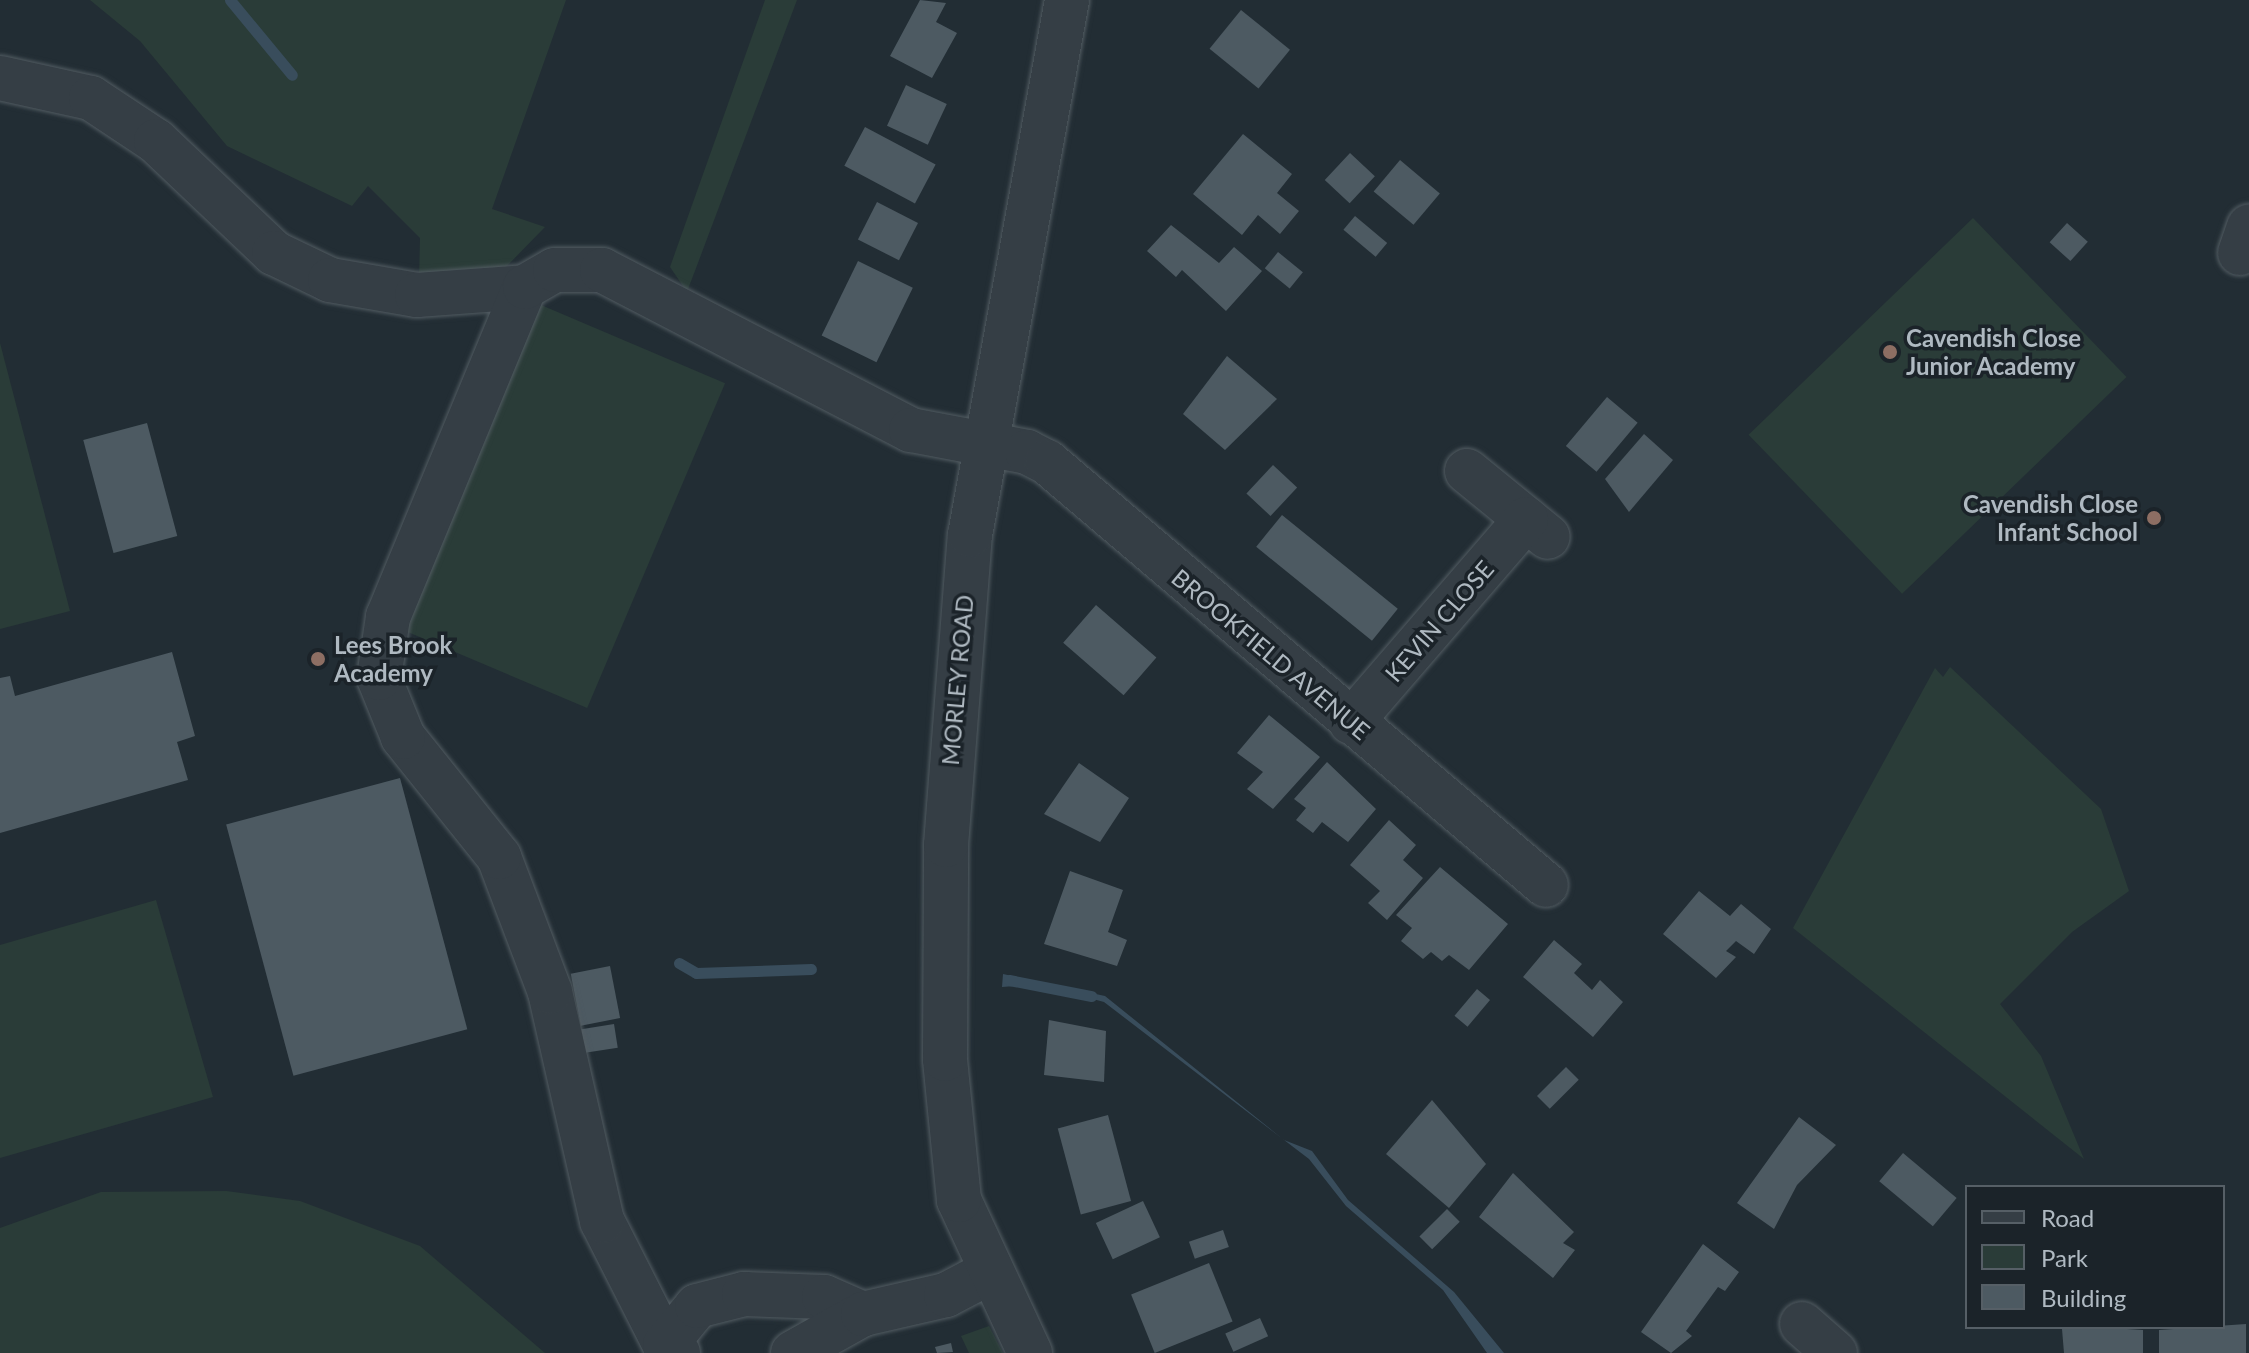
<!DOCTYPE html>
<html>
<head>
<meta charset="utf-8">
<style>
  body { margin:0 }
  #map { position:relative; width:2249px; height:1353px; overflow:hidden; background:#222d34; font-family:Lato,sans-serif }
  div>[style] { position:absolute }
  .green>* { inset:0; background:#2a3c38; transform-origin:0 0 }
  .water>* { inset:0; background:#394d5c }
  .stream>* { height:11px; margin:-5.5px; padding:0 5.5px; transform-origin:5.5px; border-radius:5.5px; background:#394d5c }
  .building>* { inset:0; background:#4d5a62; transform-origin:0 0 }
  .roads { filter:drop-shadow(0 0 2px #525c62) drop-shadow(0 0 2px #525c62) }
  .minor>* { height:44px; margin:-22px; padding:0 22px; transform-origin:22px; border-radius:22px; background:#353e45 }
  .dots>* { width:22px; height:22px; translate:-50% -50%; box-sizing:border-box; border:4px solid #1b2329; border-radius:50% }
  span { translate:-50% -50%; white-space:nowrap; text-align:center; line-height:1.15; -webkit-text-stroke:7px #1b2329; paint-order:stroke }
  .poi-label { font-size:24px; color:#afb9c1; font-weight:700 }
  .left { translate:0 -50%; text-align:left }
  .right { translate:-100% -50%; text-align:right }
  .street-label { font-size:24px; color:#afb9c1 }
  .legend { position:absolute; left:1965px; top:1185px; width:260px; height:144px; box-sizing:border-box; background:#1b2329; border:2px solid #565f66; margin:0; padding:10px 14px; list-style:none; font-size:24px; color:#afb9c1 }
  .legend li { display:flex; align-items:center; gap:16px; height:40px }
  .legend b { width:40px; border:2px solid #565f66 }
</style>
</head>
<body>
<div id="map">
  <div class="green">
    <i style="clip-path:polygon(90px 0,566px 0,492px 209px,545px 227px,506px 267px,419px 280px,420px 238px,368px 186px,352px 206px,227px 146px,140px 41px)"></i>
    <i style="clip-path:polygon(765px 0,797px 0,687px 292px,670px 267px)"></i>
    <i style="left:1973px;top:218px;width:221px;height:312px;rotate:46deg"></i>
    <i style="left:541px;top:305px;width:200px;height:353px;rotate:23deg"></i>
    <i style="clip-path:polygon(0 343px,70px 611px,0 629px)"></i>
    <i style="clip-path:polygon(1950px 667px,2101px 809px,2129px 891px,2072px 932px,2000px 1004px,2041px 1056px,2084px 1159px,1793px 928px,1935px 668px,1943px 677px)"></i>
    <i style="clip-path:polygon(156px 900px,213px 1097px,0 1158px,0 945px)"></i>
    <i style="clip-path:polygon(226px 1191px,300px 1201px,420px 1246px,545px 1353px,0 1353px,0 1228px,101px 1192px)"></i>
    <i style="clip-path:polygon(989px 1326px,1003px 1353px,969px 1353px,961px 1336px)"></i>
  </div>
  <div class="water">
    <i style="clip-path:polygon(1003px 974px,1105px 996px,1284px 1140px,1312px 1151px,1348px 1200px,1454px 1292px,1504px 1353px,1487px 1353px,1443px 1290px,1346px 1206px,1309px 1159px,1104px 1002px,1037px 984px,1002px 987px)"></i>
  </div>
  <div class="stream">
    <i style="left:230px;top:0;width:97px;rotate:50.4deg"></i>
    <i style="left:679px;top:963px;width:20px;rotate:30deg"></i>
    <i style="left:696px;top:973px;width:115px;rotate:-2deg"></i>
    <i style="left:1009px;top:980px;width:84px;rotate:11deg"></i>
  </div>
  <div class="building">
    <i style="clip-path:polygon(920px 0,946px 3px,936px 22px,957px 33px,932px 78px,890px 56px)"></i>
    <i style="left:1241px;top:10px;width:63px;height:50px;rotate:39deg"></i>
    <i style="left:906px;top:85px;width:45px;height:45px;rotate:25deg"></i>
    <i style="left:865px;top:127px;width:80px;height:44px;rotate:28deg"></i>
    <i style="clip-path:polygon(1243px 134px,1292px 174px,1277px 193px,1299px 211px,1280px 234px,1258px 215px,1242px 235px,1193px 194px)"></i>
    <i style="left:1350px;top:153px;width:34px;height:37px;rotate:43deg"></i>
    <i style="left:1400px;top:160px;width:52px;height:41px;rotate:40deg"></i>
    <i style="left:877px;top:202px;width:46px;height:42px;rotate:27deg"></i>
    <i style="left:1355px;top:216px;width:42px;height:18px;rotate:40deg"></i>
    <i style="left:2067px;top:223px;width:28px;height:26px;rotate:42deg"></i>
    <i style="clip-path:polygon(1171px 225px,1219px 263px,1234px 247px,1262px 271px,1226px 311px,1182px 270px,1176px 277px,1147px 251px)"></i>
    <i style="left:1278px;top:252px;width:32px;height:21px;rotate:39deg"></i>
    <i style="left:858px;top:261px;width:61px;height:83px;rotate:26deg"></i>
    <i style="clip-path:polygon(1227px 356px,1277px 399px,1225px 450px,1183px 414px)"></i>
    <i style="left:1607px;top:397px;width:40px;height:64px;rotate:40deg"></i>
    <i style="left:147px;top:423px;width:117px;height:66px;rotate:75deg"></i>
    <i style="clip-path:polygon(1644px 434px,1673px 460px,1629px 512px,1605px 479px)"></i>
    <i style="left:1273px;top:465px;width:33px;height:39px;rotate:43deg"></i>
    <i style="left:1282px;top:515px;width:149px;height:41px;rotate:39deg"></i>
    <i style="left:1096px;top:605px;width:80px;height:50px;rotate:41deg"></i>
    <i style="clip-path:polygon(172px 652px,195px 736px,177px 742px,188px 780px,0 833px,0 678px,10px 676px,15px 696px)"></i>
    <i style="clip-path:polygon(1269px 715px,1320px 757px,1273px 809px,1247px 789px,1263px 772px,1237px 753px)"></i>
    <i style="clip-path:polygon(1327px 762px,1376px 809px,1348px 842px,1322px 822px,1313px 833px,1296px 820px,1306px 808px,1294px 799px)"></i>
    <i style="clip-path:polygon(1079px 763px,1129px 798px,1100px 842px,1044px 814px)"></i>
    <i style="left:400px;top:778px;width:260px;height:180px;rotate:75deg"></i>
    <i style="clip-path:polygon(1389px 820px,1416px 845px,1403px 860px,1423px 878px,1387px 920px,1368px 903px,1380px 891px,1350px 865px)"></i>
    <i style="clip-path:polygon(1440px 867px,1508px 924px,1469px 970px,1449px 955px,1442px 961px,1431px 952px,1423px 959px,1401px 941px,1412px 928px,1396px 915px)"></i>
    <i style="clip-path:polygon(1070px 871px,1123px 890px,1108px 932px,1127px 940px,1117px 966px,1044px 944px)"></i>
    <i style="clip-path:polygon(1699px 891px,1730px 916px,1741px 904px,1771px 929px,1754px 954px,1736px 941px,1726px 951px,1736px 957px,1716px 978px,1663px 934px)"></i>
    <i style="clip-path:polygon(1554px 940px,1582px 964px,1574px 973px,1592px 990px,1600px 980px,1623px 1002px,1593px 1037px,1523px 977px)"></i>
    <i style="left:610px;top:966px;width:53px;height:40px;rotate:79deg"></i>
    <i style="left:1477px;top:989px;width:17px;height:35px;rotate:40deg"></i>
    <i style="clip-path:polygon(1049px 1020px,1106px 1031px,1104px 1082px,1044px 1075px)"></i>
    <i style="left:614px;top:1024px;width:24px;height:33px;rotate:81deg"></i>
    <i style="left:1566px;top:1067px;width:18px;height:41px;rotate:45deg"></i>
    <i style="clip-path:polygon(1432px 1100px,1486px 1164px,1449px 1208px,1386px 1154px)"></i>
    <i style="left:1108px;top:1115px;width:89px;height:52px;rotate:75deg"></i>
    <i style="clip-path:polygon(1799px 1117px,1836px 1145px,1797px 1185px,1774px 1229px,1737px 1203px)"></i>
    <i style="left:1903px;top:1153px;width:70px;height:37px;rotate:40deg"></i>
    <i style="clip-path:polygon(1513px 1173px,1574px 1232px,1563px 1243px,1575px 1250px,1553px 1278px,1479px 1217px)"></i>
    <i style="left:1143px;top:1201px;width:40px;height:52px;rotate:65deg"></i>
    <i style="left:1447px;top:1209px;width:18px;height:39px;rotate:45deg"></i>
    <i style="left:1223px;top:1230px;width:18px;height:36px;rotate:71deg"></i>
    <i style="clip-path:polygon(1703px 1244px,1739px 1272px,1725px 1291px,1718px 1287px,1686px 1331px,1692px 1336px,1671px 1353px,1641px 1332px)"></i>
    <i style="left:1209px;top:1263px;width:63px;height:84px;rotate:68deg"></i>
    <i style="left:1260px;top:1318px;width:20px;height:38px;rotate:66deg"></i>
    <i style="clip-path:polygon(2246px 1324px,2246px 1353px,2159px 1353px,2159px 1330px)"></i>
    <i style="clip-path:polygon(2095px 1327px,2143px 1330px,2143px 1353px,2064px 1353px,2062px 1329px)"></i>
    <i style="clip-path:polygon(951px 1343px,953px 1352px,937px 1353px,935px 1347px)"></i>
  </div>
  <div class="roads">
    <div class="minor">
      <i style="left:0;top:78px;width:93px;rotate:12.4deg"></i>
      <i style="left:91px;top:98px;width:78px;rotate:33.5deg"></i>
      <i style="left:156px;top:141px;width:163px;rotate:43.5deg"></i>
      <i style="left:274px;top:253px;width:62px;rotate:25.7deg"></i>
      <i style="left:330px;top:280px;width:88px;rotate:9.8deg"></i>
      <i style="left:417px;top:295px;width:108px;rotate:-4.2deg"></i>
      <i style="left:2240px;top:253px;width:28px;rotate:-71deg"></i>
      <i style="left:1467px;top:471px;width:104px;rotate:39.2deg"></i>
      <i style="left:1351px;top:722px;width:268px;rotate:-49.2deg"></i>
      <i style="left:1802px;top:1324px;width:44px;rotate:41.3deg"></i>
      <i style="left:665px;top:1345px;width:139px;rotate:-116.9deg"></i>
      <i style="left:602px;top:1221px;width:235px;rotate:-102.8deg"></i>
      <i style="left:550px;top:992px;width:144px;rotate:-110.7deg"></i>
      <i style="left:499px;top:857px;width:154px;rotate:-128.7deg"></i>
      <i style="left:403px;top:737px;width:64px;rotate:-112.1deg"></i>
      <i style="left:379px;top:678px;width:62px;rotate:-81.6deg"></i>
      <i style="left:388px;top:617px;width:357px;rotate:-67.5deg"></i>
      <i style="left:525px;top:287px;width:34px;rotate:-30deg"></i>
      <i style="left:555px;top:270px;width:47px"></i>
      <i style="left:602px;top:270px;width:348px;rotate:27.4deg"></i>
      <i style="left:911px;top:430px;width:118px;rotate:10.7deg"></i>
      <i style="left:1027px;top:452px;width:22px;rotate:27deg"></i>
      <i style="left:1047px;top:462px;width:654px;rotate:40.29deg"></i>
      <i style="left:678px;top:1353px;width:15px;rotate:-148deg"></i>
      <i style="left:665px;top:1345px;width:50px;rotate:-50.6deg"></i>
      <i style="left:697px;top:1306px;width:49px;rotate:-14.3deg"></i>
      <i style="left:744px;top:1294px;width:80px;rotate:2.1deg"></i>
      <i style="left:824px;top:1297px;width:43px;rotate:23.6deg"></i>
      <i style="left:793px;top:1353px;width:80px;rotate:-29.1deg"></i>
      <i style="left:863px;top:1314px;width:85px;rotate:-12.9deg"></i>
      <i style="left:946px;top:1295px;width:50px;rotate:-27.6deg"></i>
      <i style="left:1030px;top:1353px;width:169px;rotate:-114.9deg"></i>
      <i style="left:959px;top:1200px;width:142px;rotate:-95.7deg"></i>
      <i style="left:945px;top:1059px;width:214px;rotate:-89.7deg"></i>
      <i style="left:946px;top:845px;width:311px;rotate:-85.6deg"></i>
      <i style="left:970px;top:535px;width:544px;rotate:-79.72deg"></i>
    </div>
  </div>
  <div class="dots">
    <i style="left:1890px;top:352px;background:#8d6e63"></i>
    <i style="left:2154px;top:518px;background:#8d6e63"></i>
    <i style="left:318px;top:659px;background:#8d6e63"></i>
  </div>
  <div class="poi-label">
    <span class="left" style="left:1906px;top:352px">Cavendish Close<br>Junior Academy</span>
    <span class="right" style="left:2138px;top:518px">Cavendish Close<br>Infant School</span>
    <span class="left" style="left:334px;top:659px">Lees Brook<br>Academy</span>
  </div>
  <div class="street-label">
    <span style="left:1439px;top:621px;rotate:-49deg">KEVIN CLOSE</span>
    <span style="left:1271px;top:654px;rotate:40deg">BROOKFIELD AVENUE</span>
    <span style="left:957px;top:680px;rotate:-85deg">MORLEY ROAD</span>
  </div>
  <ul class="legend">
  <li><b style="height:10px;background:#353e45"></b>Road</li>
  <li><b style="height:22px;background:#2a3c38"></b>Park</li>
  <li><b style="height:22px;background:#4d5a62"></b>Building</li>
  </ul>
</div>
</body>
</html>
